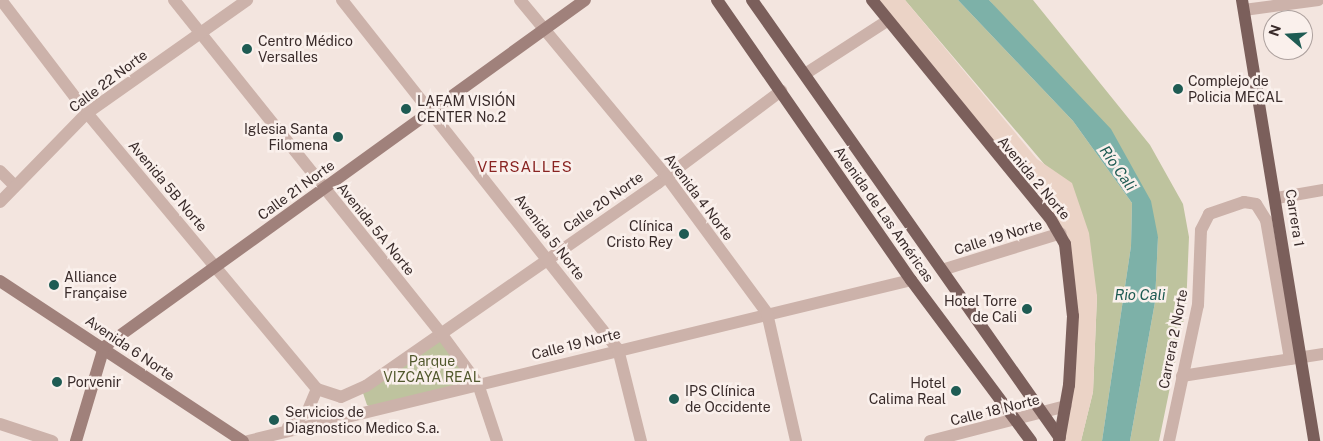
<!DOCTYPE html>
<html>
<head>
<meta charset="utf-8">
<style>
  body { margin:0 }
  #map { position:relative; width:1323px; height:441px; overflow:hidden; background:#f3e5df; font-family:"Public Sans",sans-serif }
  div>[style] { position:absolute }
  .green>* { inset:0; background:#bec39e }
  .plaza>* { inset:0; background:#ebd3c6 }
  .water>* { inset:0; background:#7db1a8 }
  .minor>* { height:12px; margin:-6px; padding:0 6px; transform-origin:6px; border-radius:6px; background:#ccb2aa }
  .tertiary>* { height:12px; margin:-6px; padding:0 6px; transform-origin:6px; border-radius:6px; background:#ccb2aa }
  .secondary>* { height:12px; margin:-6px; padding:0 6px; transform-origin:6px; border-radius:6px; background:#a0817b }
  .primary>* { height:12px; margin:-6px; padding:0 6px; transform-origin:6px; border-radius:6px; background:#7b5f5b }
  .dots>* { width:14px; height:14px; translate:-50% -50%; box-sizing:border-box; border:2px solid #faf0ec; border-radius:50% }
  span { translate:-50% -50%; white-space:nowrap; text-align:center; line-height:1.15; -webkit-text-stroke:5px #faf0ec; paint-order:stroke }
  .poi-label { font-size:14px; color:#392b2a }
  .left { translate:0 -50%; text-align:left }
  .right { translate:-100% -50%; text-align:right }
  .street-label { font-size:14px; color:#392b2a }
  .park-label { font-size:14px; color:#51582d }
  .neighbourhood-label { font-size:15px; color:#892422; letter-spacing:1px }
  .water-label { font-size:15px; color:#1e5b53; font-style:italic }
  .north { position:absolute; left:1263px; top:10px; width:50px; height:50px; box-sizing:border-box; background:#faf0ec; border:1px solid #ada19e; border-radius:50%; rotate:289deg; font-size:14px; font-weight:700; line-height:20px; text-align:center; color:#392b2a }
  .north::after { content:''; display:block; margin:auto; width:18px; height:22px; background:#1e5b53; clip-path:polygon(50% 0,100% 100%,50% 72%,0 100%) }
</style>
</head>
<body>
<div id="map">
  <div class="green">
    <i style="clip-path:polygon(905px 0,958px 0,1073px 121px,1132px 203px,1131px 246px,1102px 441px,1081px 441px,1093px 392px,1097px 296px,1045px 165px)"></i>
    <i style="clip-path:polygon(989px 0,1033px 0,1150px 145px,1183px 204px,1189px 237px,1186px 309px,1159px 441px,1130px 441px,1155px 302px,1158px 237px,1027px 44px)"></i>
    <i style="clip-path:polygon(440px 332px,478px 384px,373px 408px,367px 405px,363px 393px)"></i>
  </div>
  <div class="plaza">
    <i style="clip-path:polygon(872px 0,905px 0,1037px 159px,1072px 183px,1089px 233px,1097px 296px,1093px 392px,1081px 441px,1062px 441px,1069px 385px,1065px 244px)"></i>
  </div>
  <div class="water">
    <i style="clip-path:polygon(958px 0,989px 0,1111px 129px,1151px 201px,1158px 237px,1155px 302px,1130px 441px,1102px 441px,1131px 246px,1132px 203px,1073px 121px)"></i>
  </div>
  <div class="minor">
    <i style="left:1px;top:0;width:142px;rotate:52.7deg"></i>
    <i style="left:87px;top:113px;width:359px;rotate:50.2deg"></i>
    <i style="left:317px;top:389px;width:25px;rotate:18deg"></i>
    <i style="left:341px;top:397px;width:27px;rotate:-24deg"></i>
    <i style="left:366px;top:386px;width:356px;rotate:-34.8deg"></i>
    <i style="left:658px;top:183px;width:154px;rotate:-36.8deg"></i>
    <i style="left:174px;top:0;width:425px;rotate:51.3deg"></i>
    <i style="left:440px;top:332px;width:64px;rotate:53.8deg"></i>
    <i style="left:478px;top:384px;width:60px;rotate:71.6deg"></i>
    <i style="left:1244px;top:10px;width:75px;rotate:-7.7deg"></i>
    <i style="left:805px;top:74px;width:98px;rotate:-32.9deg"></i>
    <i style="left:0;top:171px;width:18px;rotate:45deg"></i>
    <i style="left:1277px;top:198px;width:47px;rotate:-9.9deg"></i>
    <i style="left:0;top:202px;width:124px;rotate:-45.7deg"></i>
    <i style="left:87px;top:113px;width:196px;rotate:-35.2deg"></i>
    <i style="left:945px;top:269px;width:121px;rotate:-17.2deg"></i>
    <i style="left:1182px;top:376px;width:143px;rotate:-8.9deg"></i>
    <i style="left:288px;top:427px;width:26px;rotate:-40deg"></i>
    <i style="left:308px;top:410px;width:23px;rotate:-67deg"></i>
    <i style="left:248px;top:441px;width:682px;rotate:-13.65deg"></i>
    <i style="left:930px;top:441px;width:140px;rotate:-14.4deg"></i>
    <i style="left:1169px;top:441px;width:139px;rotate:-78deg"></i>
    <i style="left:1198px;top:305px;width:75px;rotate:-87.7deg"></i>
    <i style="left:1201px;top:230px;width:18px;rotate:-63deg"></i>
    <i style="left:1209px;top:214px;width:37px;rotate:-19deg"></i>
    <i style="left:1244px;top:202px;width:12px;rotate:9deg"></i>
    <i style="left:1256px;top:204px;width:19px;rotate:58deg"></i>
    <i style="left:1266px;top:220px;width:141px;rotate:80.2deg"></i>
  </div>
  <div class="tertiary">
    <i style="left:342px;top:0;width:445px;rotate:51.7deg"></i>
    <i style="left:618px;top:349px;width:95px;rotate:76deg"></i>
    <i style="left:520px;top:0;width:229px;rotate:50.3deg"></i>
    <i style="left:666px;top:176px;width:170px;rotate:53.6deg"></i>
    <i style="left:767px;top:313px;width:131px;rotate:77.2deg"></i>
    <i style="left:0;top:424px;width:55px;rotate:18.1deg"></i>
  </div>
  <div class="secondary">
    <i style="left:0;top:281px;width:291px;rotate:33.4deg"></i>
    <i style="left:76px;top:441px;width:98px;rotate:-73.4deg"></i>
    <i style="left:104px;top:347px;width:593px;rotate:-35.81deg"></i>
  </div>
  <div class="primary">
    <i style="left:717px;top:0;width:341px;rotate:55.3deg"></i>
    <i style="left:911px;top:280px;width:201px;rotate:53.3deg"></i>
    <i style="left:752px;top:0;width:535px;rotate:54.89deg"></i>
    <i style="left:872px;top:0;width:281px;rotate:50.8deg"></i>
    <i style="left:1050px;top:218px;width:30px;rotate:60deg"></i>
    <i style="left:1065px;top:244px;width:72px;rotate:83.7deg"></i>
    <i style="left:1073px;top:316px;width:69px;rotate:93.3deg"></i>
    <i style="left:1069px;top:385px;width:57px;rotate:100.1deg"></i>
    <i style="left:1242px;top:0;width:447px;rotate:80.7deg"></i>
  </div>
  <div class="dots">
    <i style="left:247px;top:49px;background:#1e5b53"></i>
    <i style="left:1178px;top:89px;background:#1e5b53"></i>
    <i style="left:406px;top:109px;background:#1e5b53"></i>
    <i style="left:338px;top:137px;background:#1e5b53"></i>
    <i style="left:684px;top:234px;background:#1e5b53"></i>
    <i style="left:54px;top:285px;background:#1e5b53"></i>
    <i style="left:1027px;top:309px;background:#1e5b53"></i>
    <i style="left:57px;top:382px;background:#1e5b53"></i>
    <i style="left:956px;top:391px;background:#1e5b53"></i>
    <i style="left:674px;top:399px;background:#1e5b53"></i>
    <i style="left:274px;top:420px;background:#1e5b53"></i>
  </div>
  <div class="poi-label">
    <span class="left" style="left:258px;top:49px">Centro Médico<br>Versalles</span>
    <span class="left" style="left:1188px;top:89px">Complejo de<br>Policia MECAL</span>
    <span class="left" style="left:417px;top:109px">LAFAM VISIÓN<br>CENTER No.2</span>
    <span class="right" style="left:328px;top:137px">Iglesia Santa<br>Filomena</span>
    <span class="right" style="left:673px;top:234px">Clínica<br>Cristo Rey</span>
    <span class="left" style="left:64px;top:285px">Alliance<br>Française</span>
    <span class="right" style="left:1017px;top:309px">Hotel Torre<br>de Cali</span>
    <span class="left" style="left:67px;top:382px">Porvenir</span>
    <span class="right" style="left:946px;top:391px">Hotel<br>Calima Real</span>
    <span class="left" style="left:685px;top:399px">IPS Clínica<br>de Occidente</span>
    <span class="left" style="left:285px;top:420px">Servicios de<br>Diagnostico Medico S.a.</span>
  </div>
  <div class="street-label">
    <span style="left:108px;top:81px;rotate:-37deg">Calle 22 Norte</span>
    <span style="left:1034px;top:178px;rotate:50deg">Avenida 2 Norte</span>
    <span style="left:168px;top:186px;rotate:50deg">Avenida 5B Norte</span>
    <span style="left:296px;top:190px;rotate:-36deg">Calle 21 Norte</span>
    <span style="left:699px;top:197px;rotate:53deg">Avenida 4 Norte</span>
    <span style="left:603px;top:202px;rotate:-35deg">Calle 20 Norte</span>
    <span style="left:884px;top:214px;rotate:55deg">Avenida de Las Américas</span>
    <span style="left:1295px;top:218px;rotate:81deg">Carrera 1</span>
    <span style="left:376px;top:229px;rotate:51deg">Avenida 5A Norte</span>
    <span style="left:550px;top:237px;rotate:52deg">Avenida 5 Norte</span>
    <span style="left:998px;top:237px;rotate:-17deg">Calle 19 Norte</span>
    <span style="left:1173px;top:339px;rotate:-79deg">Carrera 2 Norte</span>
    <span style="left:576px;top:344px;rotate:-14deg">Calle 19 Norte</span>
    <span style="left:130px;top:348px;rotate:34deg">Avenida 6 Norte</span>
    <span style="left:995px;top:410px;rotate:-14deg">Calle 18 Norte</span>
  </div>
  <div class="park-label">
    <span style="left:432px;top:369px">Parque<br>VIZCAYA REAL</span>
  </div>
  <div class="neighbourhood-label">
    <span style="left:525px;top:167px">VERSALLES</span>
  </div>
  <div class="water-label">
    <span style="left:1118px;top:168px;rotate:55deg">Río Cali</span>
    <span style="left:1140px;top:295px">Rio Cali</span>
  </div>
  <div class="north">N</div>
</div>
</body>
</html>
